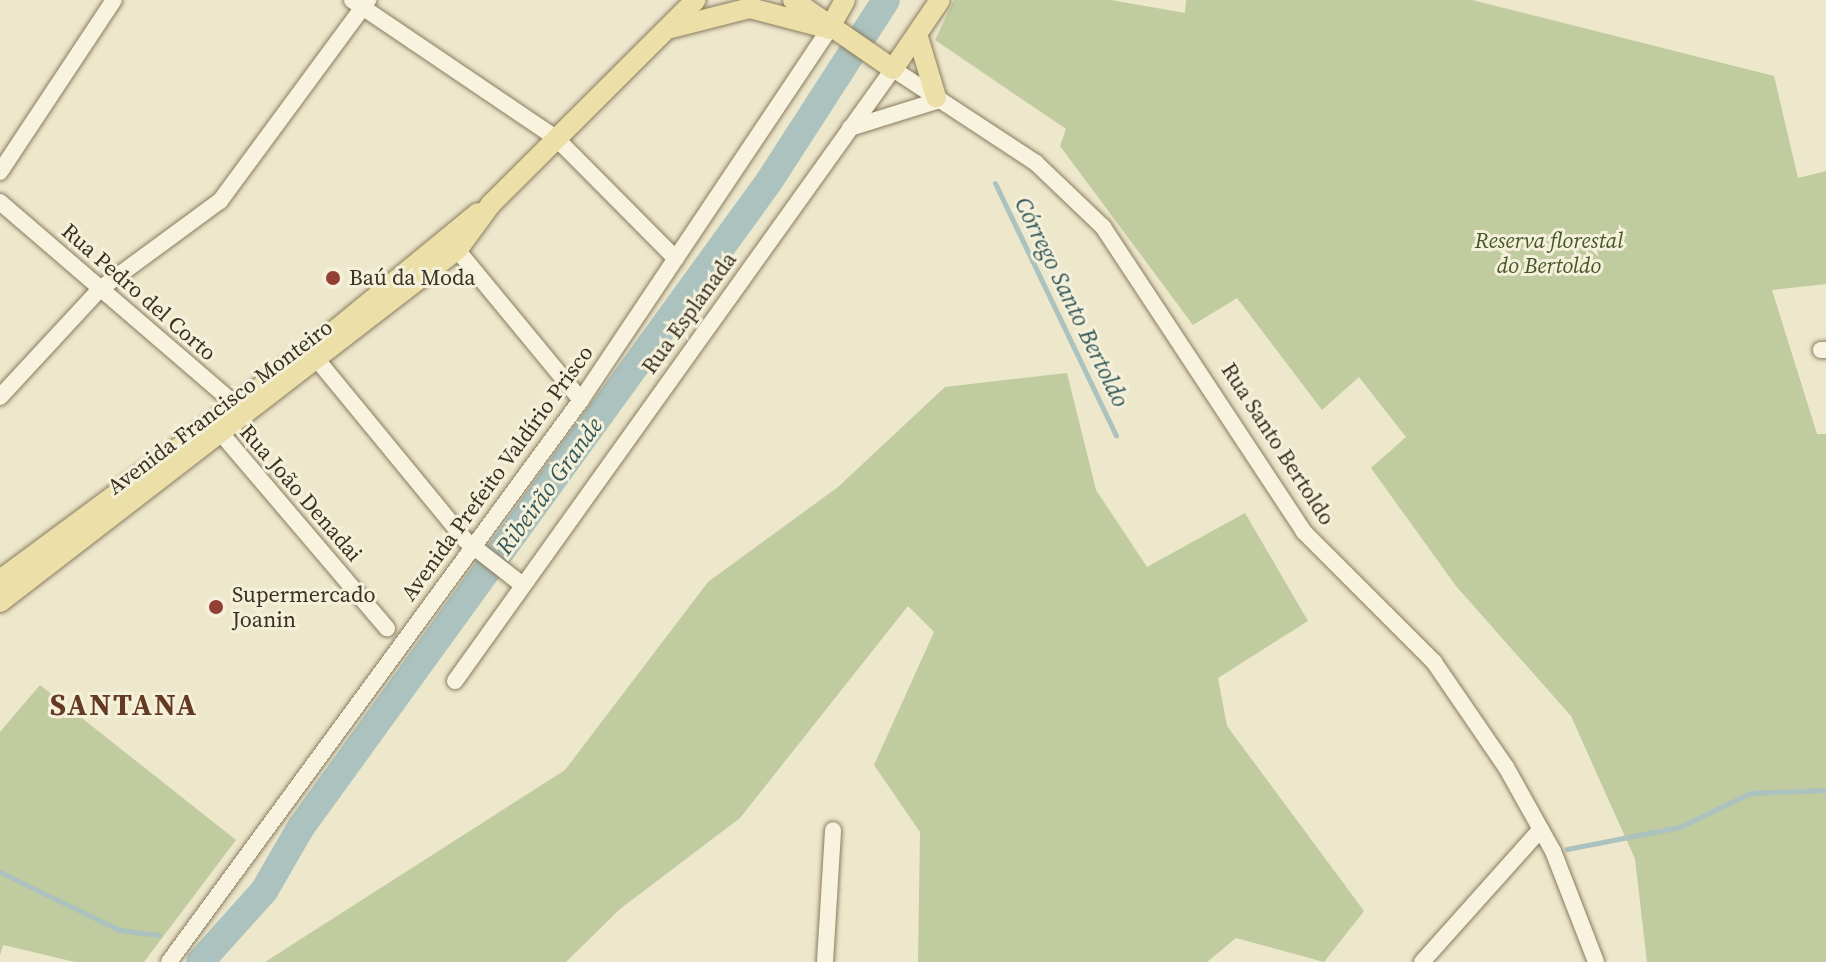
<!DOCTYPE html>
<html>
<head>
<meta charset="utf-8">
<style>
  body { margin:0 }
  #map { position:relative; width:1826px; height:962px; overflow:hidden; background:#ede7cb; font-family:"Source Serif 4",serif }
  div>[style] { position:absolute }
  .green>* { inset:0; background:#c0cb9f }
  .stream>* { height:5px; margin:-2.5px; padding:0 2.5px; transform-origin:2.5px; border-radius:2.5px; background:#abc2be }
  .river>* { height:28px; margin:-14px; padding:0 14px; transform-origin:14px; border-radius:14px; background:#abc2be }
  .roads { filter:drop-shadow(0 0 2px #897b60) drop-shadow(0 0 2px #897b60) }
  .minor>* { height:16px; margin:-8px; padding:0 8px; transform-origin:8px; border-radius:8px; background:#f8f3de }
  .major>* { height:20px; margin:-10px; padding:0 10px; transform-origin:10px; border-radius:10px; background:#ecdfa7 }
  .dots>* { width:22px; height:22px; translate:-50% -50%; box-sizing:border-box; border:4px solid #f4f0da; border-radius:50% }
  span { translate:-50% -50%; white-space:nowrap; text-align:center; line-height:1.15; -webkit-text-stroke:6px #f4f0da; paint-order:stroke }
  .park-label { font-size:22px; color:#45562a; font-style:italic }
  .poi-label { font-size:22px; color:#3b3122 }
  .left { translate:0 -50%; text-align:left }
  .street-label { font-size:22px; color:#3b3122 }
  .water-label { font-size:24px; color:#335759; font-style:italic }
  .district-label { font-size:30px; color:#653a24; font-weight:700; letter-spacing:2px }
</style>
</head>
<body>
<div id="map">
  <div class="green">
    <i style="clip-path:polygon(954px 0,1111px 0,1185px 13px,1186px 0,1472px 0,1774px 76px,1798px 178px,1826px 171px,1826px 284px,1772px 290px,1817px 434px,1826px 434px,1826px 962px,1647px 962px,1635px 859px,1571px 716px,1456px 586px,1371px 468px,1406px 437px,1359px 377px,1322px 410px,1237px 298px,1193px 325px,1060px 146px,1066px 129px,935px 40px)"></i>
    <i style="clip-path:polygon(1067px 373px,1096px 490px,1147px 567px,1245px 513px,1308px 621px,1218px 678px,1227px 726px,1364px 911px,1324px 962px,1236px 938px,1207px 962px,918px 962px,920px 832px,874px 765px,934px 632px,908px 606px,740px 818px,620px 909px,566px 962px,265px 962px,565px 770px,708px 582px,838px 487px,945px 387px)"></i>
    <i style="clip-path:polygon(40px 685px,236px 840px,144px 962px,75px 962px,3px 945px,0 956px,0 732px)"></i>
  </div>
  <div class="stream">
    <i style="left:995px;top:183px;width:280px;rotate:64.4deg"></i>
    <i style="left:1567px;top:849px;width:115px;rotate:-11deg"></i>
    <i style="left:1680px;top:827px;width:78px;rotate:-25.9deg"></i>
    <i style="left:1750px;top:793px;width:76px;rotate:-2.3deg"></i>
    <i style="left:0;top:872px;width:132px;rotate:26deg"></i>
    <i style="left:119px;top:930px;width:40px;rotate:7.1deg"></i>
    <i style="left:197px;top:949px;width:10px;rotate:17deg"></i>
  </div>
  <div class="river">
    <i style="left:200px;top:962px;width:96px;rotate:-48deg"></i>
    <i style="left:264px;top:891px;width:74px;rotate:-60deg"></i>
    <i style="left:301px;top:827px;width:799px;rotate:-54.06deg"></i>
    <i style="left:770px;top:180px;width:214px;rotate:-57.2deg"></i>
  </div>
  <div class="roads">
    <div class="minor">
      <i style="left:352px;top:0;width:246px;rotate:34.1deg"></i>
      <i style="left:556px;top:138px;width:170px;rotate:45.2deg"></i>
      <i style="left:850px;top:128px;width:94px;rotate:-17.3deg"></i>
      <i style="left:0;top:172px;width:206px;rotate:-56.5deg"></i>
      <i style="left:0;top:202px;width:322px;rotate:40.7deg"></i>
      <i style="left:449px;top:240px;width:207px;rotate:50.5deg"></i>
      <i style="left:1821px;top:350px;width:5px"></i>
      <i style="left:310px;top:351px;width:244px;rotate:50.6deg"></i>
      <i style="left:465px;top:540px;width:70px;rotate:38deg"></i>
      <i style="left:0;top:397px;width:147px;rotate:-47.2deg"></i>
      <i style="left:100px;top:289px;width:149px;rotate:-36.3deg"></i>
      <i style="left:220px;top:201px;width:250px;rotate:-53.6deg"></i>
      <i style="left:214px;top:425px;width:267px;rotate:49.6deg"></i>
      <i style="left:455px;top:681px;width:753px;rotate:-54.41deg"></i>
      <i style="left:893px;top:69px;width:171px;rotate:33.3deg"></i>
      <i style="left:1036px;top:163px;width:93px;rotate:43.7deg"></i>
      <i style="left:1103px;top:227px;width:365px;rotate:56.6deg"></i>
      <i style="left:1304px;top:532px;width:184px;rotate:45deg"></i>
      <i style="left:1434px;top:662px;width:127px;rotate:55.6deg"></i>
      <i style="left:1506px;top:767px;width:96px;rotate:60.8deg"></i>
      <i style="left:1553px;top:851px;width:119px;rotate:68.8deg"></i>
      <i style="left:169px;top:962px;width:697px;rotate:-53.76deg"></i>
      <i style="left:581px;top:400px;width:446px;rotate:-56.2deg"></i>
      <i style="left:825px;top:962px;width:132px;rotate:-86.5deg"></i>
      <i style="left:1422px;top:962px;width:178px;rotate:-48.2deg"></i>
    </div>
    <div class="major">
      <i style="left:793px;top:0;width:121px;rotate:34.6deg"></i>
      <i style="left:893px;top:69px;width:83px;rotate:-55.7deg"></i>
      <i style="left:671px;top:28px;width:81px;rotate:-14.2deg"></i>
      <i style="left:750px;top:8px;width:74px;rotate:14.8deg"></i>
      <i style="left:829px;top:29px;width:33px;rotate:-61deg"></i>
      <i style="left:918px;top:37px;width:63px;rotate:73.3deg"></i>
      <i style="left:0;top:580px;width:385px;rotate:-36.5deg"></i>
      <i style="left:310px;top:351px;width:217px;rotate:-39.4deg"></i>
      <i style="left:0;top:602px;width:578px;rotate:-37.62deg"></i>
      <i style="left:458px;top:249px;width:56px;rotate:-53.7deg"></i>
      <i style="left:491px;top:204px;width:289px;rotate:-44.9deg"></i>
    </div>
  </div>
  <div class="dots">
    <i style="left:333px;top:278px;background:#943f33"></i>
    <i style="left:216px;top:607px;background:#943f33"></i>
  </div>
  <div class="park-label">
    <span style="left:1549px;top:253px">Reserva florestal<br>do Bertoldo</span>
  </div>
  <div class="poi-label">
    <span class="left" style="left:349px;top:278px">Baú da Moda</span>
    <span class="left" style="left:232px;top:607px">Supermercado<br>Joanin</span>
  </div>
  <div class="street-label">
    <span style="left:139px;top:292px;rotate:41deg">Rua Pedro del Corto</span>
    <span style="left:689px;top:313px;rotate:-54deg">Rua Esplanada</span>
    <span style="left:220px;top:407px;rotate:-37deg">Avenida Francisco Monteiro</span>
    <span style="left:1278px;top:444px;rotate:57deg">Rua Santo Bertoldo</span>
    <span style="left:497px;top:473px;rotate:-54deg">Avenida Prefeito Valdírio Prisco</span>
    <span style="left:301px;top:493px;rotate:49deg">Rua João Denadai</span>
  </div>
  <div class="water-label">
    <span style="left:1072px;top:302px;rotate:64deg">Córrego Santo Bertoldo</span>
    <span style="left:549px;top:486px;rotate:-54deg">Ribeirão Grande</span>
  </div>
  <div class="district-label">
    <span style="left:124px;top:705px">SANTANA</span>
  </div>
</div>
</body>
</html>
